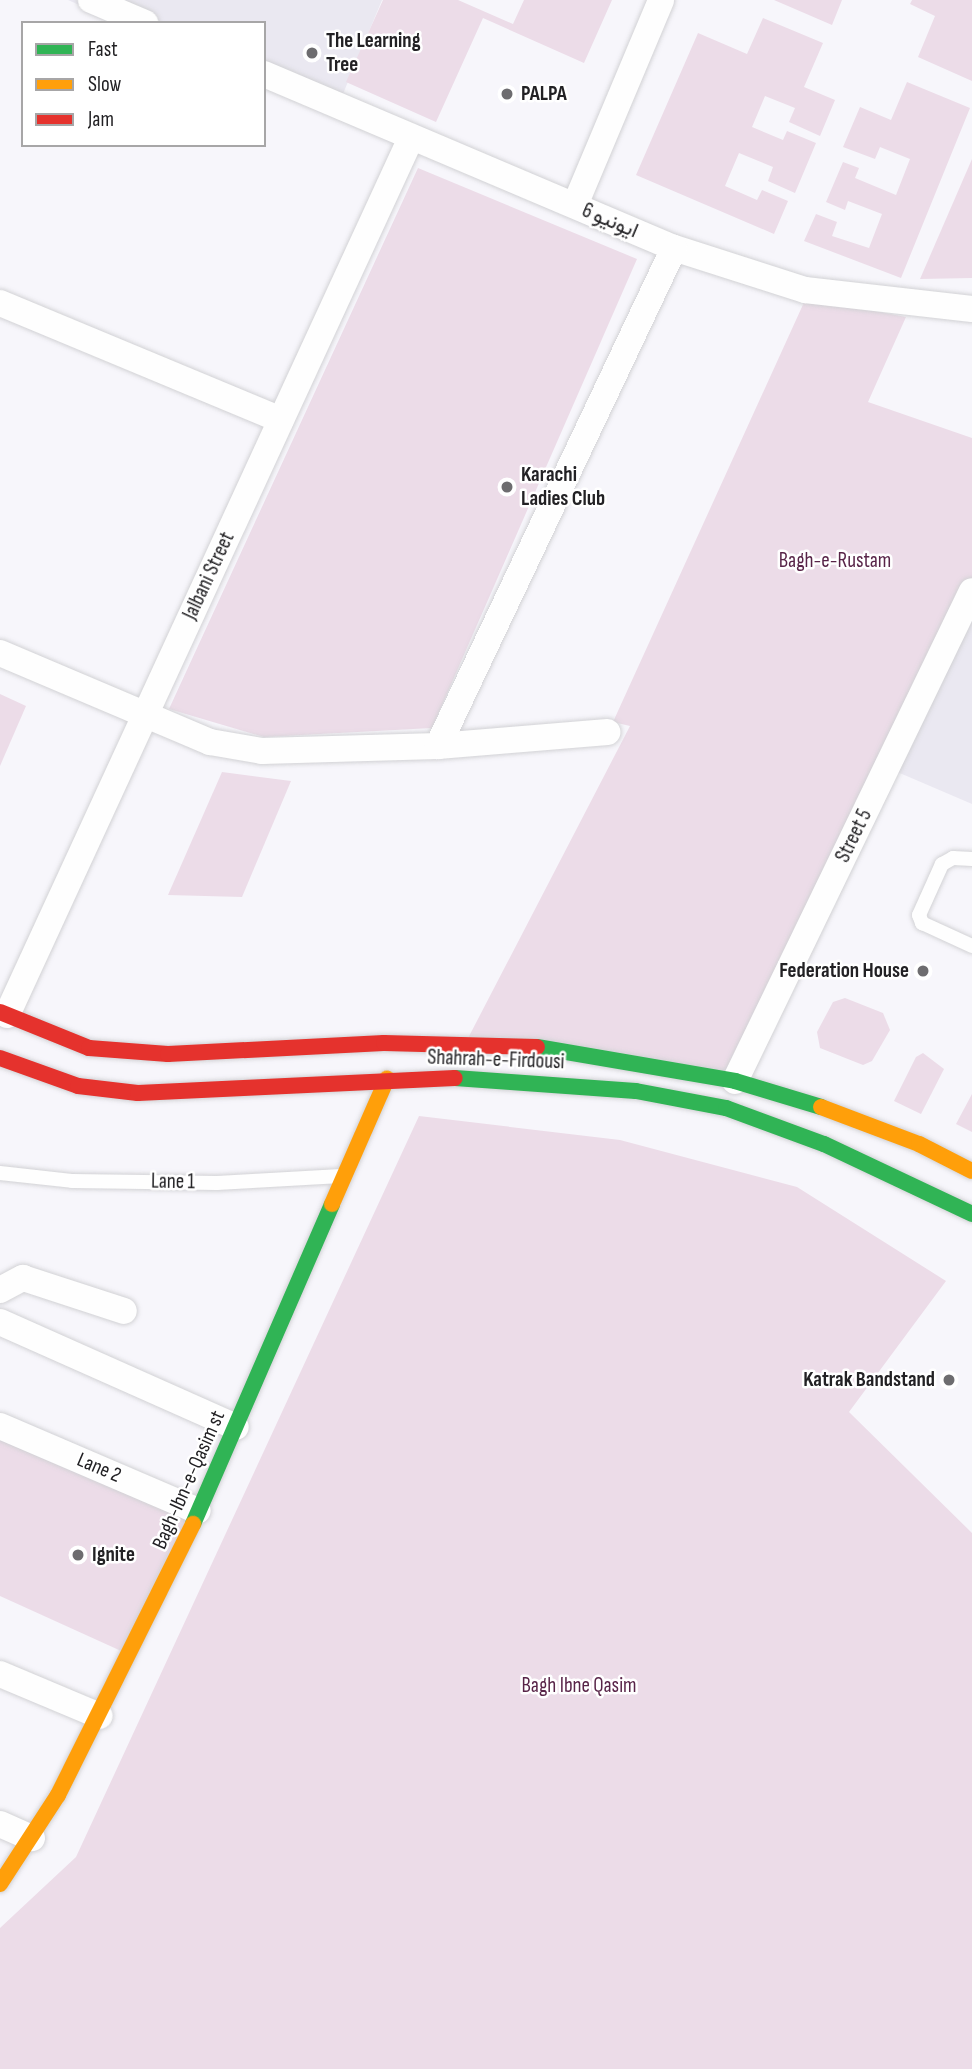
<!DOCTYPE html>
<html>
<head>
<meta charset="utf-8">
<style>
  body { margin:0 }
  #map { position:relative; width:972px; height:2069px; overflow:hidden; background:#f7f6fb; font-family:"Sofia Sans Condensed",Vazirmatn,sans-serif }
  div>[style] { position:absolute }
  .built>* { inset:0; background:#eae8f1 }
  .green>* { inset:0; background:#ecdce8 }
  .roads { filter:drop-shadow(0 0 2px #d2d2d5) drop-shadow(0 0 2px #d2d2d5) }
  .lane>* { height:14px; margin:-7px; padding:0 7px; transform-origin:7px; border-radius:7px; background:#fefefe }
  .street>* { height:26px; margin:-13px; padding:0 13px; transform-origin:13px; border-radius:13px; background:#fefefe }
  .fast>* { height:16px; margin:-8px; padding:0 8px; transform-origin:8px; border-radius:8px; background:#30b455 }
  .slow>* { height:16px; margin:-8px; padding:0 8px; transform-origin:8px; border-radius:8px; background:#ff9f0a }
  .jam>* { height:16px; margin:-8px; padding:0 8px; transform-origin:8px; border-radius:8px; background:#e5322d }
  .dots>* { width:19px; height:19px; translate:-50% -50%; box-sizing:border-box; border:4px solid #fff; border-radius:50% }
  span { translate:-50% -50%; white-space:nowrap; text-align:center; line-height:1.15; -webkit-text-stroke:5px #fff; paint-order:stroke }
  .poi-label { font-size:21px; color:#222124; font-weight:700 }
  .left { translate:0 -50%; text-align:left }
  .right { translate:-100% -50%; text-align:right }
  .street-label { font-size:21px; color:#222124 }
  .park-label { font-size:21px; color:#582448 }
  .legend { position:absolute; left:21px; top:21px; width:245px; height:126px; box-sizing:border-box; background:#fff; border:2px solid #a7a6a7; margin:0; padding:9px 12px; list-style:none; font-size:21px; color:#222124 }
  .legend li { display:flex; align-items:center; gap:14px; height:35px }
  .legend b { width:35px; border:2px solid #a7a6a7 }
</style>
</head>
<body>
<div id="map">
  <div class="built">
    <i style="clip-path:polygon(68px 0,382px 0,335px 113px,264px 83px,264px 23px,120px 23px)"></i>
    <i style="clip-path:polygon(972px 608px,972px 804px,888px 768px)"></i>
  </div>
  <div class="green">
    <i style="clip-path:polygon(383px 0,458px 0,513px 24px,524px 0,612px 0,584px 63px,483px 18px,436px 122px,346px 82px)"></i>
    <i style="clip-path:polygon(774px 0,842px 0,832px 25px)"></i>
    <i style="clip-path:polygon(912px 0,972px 0,972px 81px,918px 57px,935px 16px,910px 4px)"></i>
    <i style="clip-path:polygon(763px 18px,823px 43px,804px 87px,835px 100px,820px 136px,789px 122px,795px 108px,765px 96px,752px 127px,783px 140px,787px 131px,816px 143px,795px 193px,768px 181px,773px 167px,739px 153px,725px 186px,757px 200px,762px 190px,788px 201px,774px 234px,636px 175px,698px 33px,747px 54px)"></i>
    <i style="clip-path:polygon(907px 82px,970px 108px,901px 278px,804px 241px,816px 214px,837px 222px,832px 236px,869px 248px,882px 214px,848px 201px,845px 210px,826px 202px,843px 162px,859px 168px,855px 178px,896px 195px,910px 159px,880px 147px,875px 159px,843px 147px,860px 107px,891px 120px)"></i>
    <i style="clip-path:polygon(972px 159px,972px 278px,920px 279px)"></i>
    <i style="clip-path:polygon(418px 168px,637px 259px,432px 728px,264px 737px,169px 709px)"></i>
    <i style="clip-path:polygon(806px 298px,906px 317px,868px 402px,972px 438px,972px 589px,735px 1082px,465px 1044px,630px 726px,613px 722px)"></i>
    <i style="clip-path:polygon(0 694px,26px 706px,0 766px)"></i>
    <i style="clip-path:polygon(222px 772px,291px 781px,242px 897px,168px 895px)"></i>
    <i style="clip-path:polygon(845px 998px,883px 1013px,890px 1030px,872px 1061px,863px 1065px,820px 1048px,817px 1032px,833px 1002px)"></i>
    <i style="clip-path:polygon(923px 1053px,944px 1069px,921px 1114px,894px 1101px,916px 1057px)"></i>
    <i style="clip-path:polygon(972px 1094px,972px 1132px,956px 1124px)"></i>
    <i style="clip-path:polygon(419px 1116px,620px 1140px,797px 1187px,946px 1281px,849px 1412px,972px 1533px,972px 2069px,0 2069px,0 1928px,76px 1857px)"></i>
    <i style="clip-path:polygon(0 1437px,193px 1523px,130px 1655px,0 1596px)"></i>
  </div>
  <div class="roads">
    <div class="lane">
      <i style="left:972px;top:859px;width:19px;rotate:-177deg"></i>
      <i style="left:953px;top:858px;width:13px;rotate:151deg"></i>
      <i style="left:942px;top:864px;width:56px;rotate:114.3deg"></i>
      <i style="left:919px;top:915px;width:9px;rotate:69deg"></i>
      <i style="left:922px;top:923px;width:55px;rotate:24.7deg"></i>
      <i style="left:0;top:1173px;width:72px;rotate:6.3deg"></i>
      <i style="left:72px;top:1181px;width:145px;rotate:0.8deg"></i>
      <i style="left:217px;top:1183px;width:124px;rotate:-3.2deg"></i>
    </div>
    <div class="street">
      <i style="left:91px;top:0;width:59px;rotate:23.1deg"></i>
      <i style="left:264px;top:74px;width:445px;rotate:23deg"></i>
      <i style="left:674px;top:248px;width:138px;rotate:17.8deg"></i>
      <i style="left:805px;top:290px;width:168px;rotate:6.5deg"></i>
      <i style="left:575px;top:205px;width:222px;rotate:-67.2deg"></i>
      <i style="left:0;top:303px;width:304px;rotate:22.6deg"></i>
      <i style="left:0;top:653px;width:228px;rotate:23deg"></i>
      <i style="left:210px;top:742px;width:53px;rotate:9.8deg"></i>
      <i style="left:262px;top:751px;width:176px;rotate:-1.6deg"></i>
      <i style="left:438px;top:746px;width:170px;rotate:-4.7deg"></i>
      <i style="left:438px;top:746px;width:551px;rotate:-64.64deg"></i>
      <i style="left:7px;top:1015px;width:966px;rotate:-65.27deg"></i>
      <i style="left:735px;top:1081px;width:544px;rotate:-64.19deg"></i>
      <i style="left:0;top:1290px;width:26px;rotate:-28deg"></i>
      <i style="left:23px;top:1278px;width:106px;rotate:18.1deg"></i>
      <i style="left:0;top:1322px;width:258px;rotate:24deg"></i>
      <i style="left:0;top:1426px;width:215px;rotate:23.2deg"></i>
      <i style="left:0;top:1674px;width:108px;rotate:22.8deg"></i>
      <i style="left:0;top:1824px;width:35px;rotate:24deg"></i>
    </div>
    <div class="fast">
      <i style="left:537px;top:1047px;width:201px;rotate:9.7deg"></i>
      <i style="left:735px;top:1081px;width:90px;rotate:16.8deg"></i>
      <i style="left:455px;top:1078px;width:181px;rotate:4.1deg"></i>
      <i style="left:636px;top:1091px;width:92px;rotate:10.7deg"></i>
      <i style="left:726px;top:1108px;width:104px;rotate:20.2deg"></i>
      <i style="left:824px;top:1144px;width:164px;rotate:25.3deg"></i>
      <i style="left:193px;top:1524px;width:349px;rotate:-66.5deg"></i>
    </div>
    <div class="slow">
      <i style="left:821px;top:1107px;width:105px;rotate:20.7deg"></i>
      <i style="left:919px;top:1144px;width:59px;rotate:27deg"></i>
      <i style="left:332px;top:1204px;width:137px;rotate:-66.3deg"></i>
      <i style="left:0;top:1884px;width:106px;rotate:-56.9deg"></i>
      <i style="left:58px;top:1795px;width:303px;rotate:-63.5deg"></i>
    </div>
    <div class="jam">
      <i style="left:0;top:1012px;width:96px;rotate:22deg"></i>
      <i style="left:89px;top:1048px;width:79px;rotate:4.3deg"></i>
      <i style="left:168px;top:1054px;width:216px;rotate:-2.9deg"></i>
      <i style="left:384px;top:1043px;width:153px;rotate:1.5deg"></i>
      <i style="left:0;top:1058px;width:83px;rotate:19.7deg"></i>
      <i style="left:78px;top:1086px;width:60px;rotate:6.7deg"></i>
      <i style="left:138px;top:1093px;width:317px;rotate:-2.7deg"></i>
    </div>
  </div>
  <div class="dots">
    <i style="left:312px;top:53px;background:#6d6c6f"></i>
    <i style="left:507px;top:94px;background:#6d6c6f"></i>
    <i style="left:507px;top:487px;background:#6d6c6f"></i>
    <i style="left:923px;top:971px;background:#6d6c6f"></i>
    <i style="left:949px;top:1380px;background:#6d6c6f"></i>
    <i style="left:78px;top:1555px;background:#6d6c6f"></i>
  </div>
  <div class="poi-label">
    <span class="left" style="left:326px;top:53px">The Learning<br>Tree</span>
    <span class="left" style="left:521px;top:94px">PALPA</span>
    <span class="left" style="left:521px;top:487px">Karachi<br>Ladies Club</span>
    <span class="right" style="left:909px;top:971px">Federation House</span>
    <span class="right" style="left:935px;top:1380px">Katrak Bandstand</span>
    <span class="left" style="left:92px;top:1555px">Ignite</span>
  </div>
  <div class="street-label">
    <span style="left:610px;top:221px;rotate:23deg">ایونیو 6</span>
    <span style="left:209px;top:576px;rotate:-65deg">Jalbani Street</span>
    <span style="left:854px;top:836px;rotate:-64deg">Street 5</span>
    <span style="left:496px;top:1060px;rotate:2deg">Shahrah-e-Firdousi</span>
    <span style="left:173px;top:1182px;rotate:1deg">Lane 1</span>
    <span style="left:99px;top:1468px;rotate:23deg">Lane 2</span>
    <span style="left:189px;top:1480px;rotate:-66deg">Bagh-Ibn-e-Qasim st</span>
  </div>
  <div class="park-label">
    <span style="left:835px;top:561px">Bagh-e-Rustam</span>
    <span style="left:579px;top:1686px">Bagh Ibne Qasim</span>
  </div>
  <ul class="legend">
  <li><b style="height:9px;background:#30b455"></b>Fast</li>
  <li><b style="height:9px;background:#ff9f0a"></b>Slow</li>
  <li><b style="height:9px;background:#e5322d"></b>Jam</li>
  </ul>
</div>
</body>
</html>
